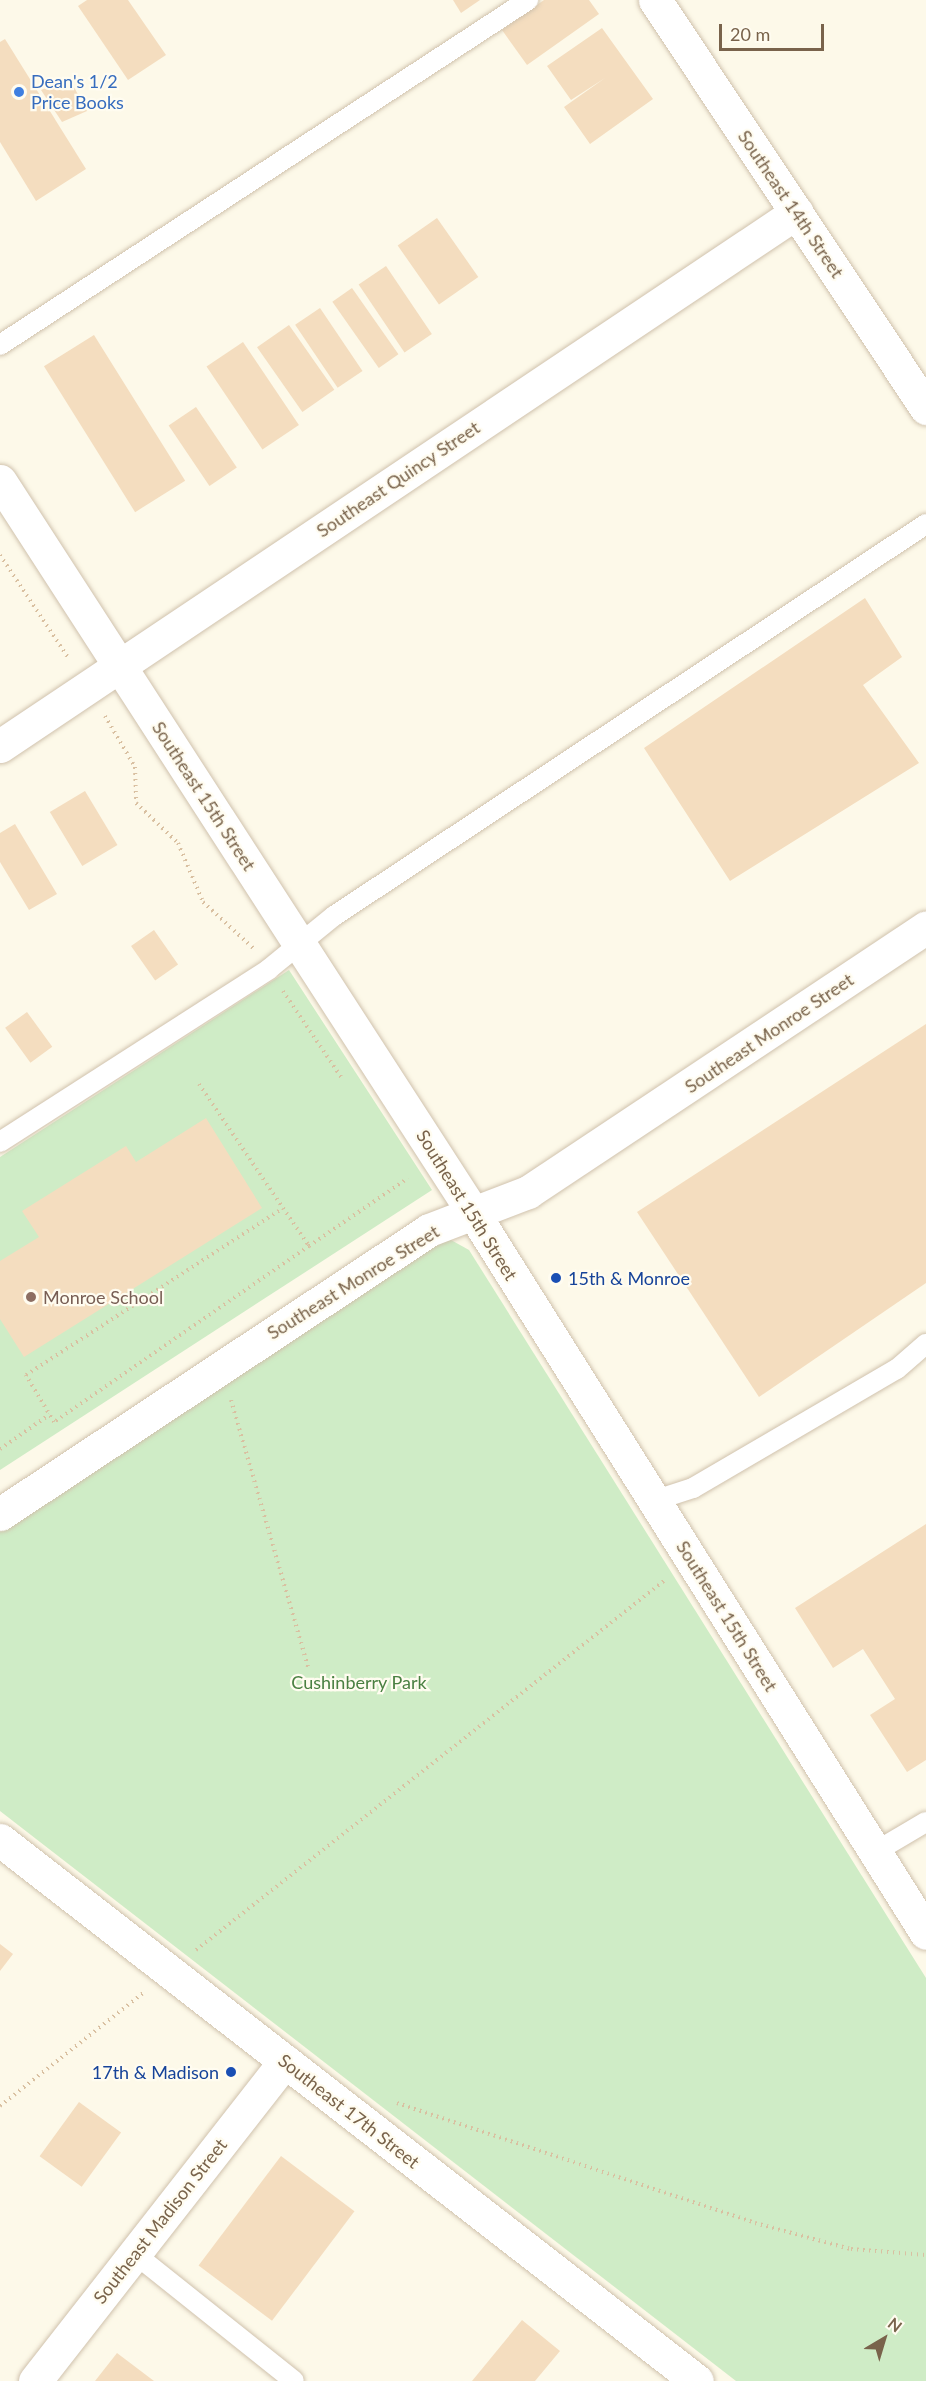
<!DOCTYPE html>
<html>
<head>
<meta charset="utf-8">
<style>
  body { margin:0 }
  #map { position:relative; width:926px; height:2381px; overflow:hidden; background:#fdf9e9; font-family:Lato,sans-serif }
  div>[style] { position:absolute }
  .green>* { inset:0; background:#cfecc6 }
  .building>* { inset:0; background:#f4ddbf; transform-origin:0 0 }
  .path>* { height:4px; margin-top:-2px; transform-origin:0; background:repeating-linear-gradient(90deg,#d9c0a1 0 1.5px,transparent 0 6px) }
  .roads { filter:drop-shadow(0 0 2px #d0c2ad) drop-shadow(0 0 2px #d0c2ad) }
  .service>* { height:20px; margin:-10px; padding:0 10px; transform-origin:10px; border-radius:10px; background:#fff }
  .minor>* { height:33px; margin:-16.5px; padding:0 16.5px; transform-origin:16.5px; border-radius:16.5px; background:#fff }
  .tertiary>* { height:33px; margin:-16.5px; padding:0 16.5px; transform-origin:16.5px; border-radius:16.5px; background:#fff }
  .dots>* { width:16px; height:16px; translate:-50% -50%; box-sizing:border-box; border:3px solid #fffcf0; border-radius:50% }
  span { translate:-50% -50%; white-space:nowrap; text-align:center; line-height:1.15; -webkit-text-stroke:4.5px #fffcf0; paint-order:stroke }
  .shop-label { font-size:18px; color:#366cbe }
  .left { translate:0 -50%; text-align:left }
  .street-label { font-size:18px; color:#79634b }
  .transit-label { font-size:18px; color:#164399 }
  .right { translate:-100% -50%; text-align:right }
  .education-label { font-size:18px; color:#785e54 }
  .park-label { font-size:18px; color:#4a8042 }
  .north { position:absolute; left:854px; top:2309px; width:60px; height:60px; -webkit-text-stroke:4px #fffcf0; paint-order:stroke; rotate:38deg; font-size:16px; font-weight:700; line-height:24px; text-align:center; color:#79634b }
  .north::after { content:''; display:block; margin:auto; width:21px; height:27px; background:#79634b; clip-path:polygon(50% 0,100% 100%,50% 72%,0 100%) }
  .scale { position:absolute; left:719px; top:24px; width:105px; height:27px; box-sizing:border-box; border:3px solid #79634b; border-top:0; padding-left:8px; font-size:18px; line-height:21px; white-space:nowrap; color:#79634b; -webkit-text-stroke:4px #fffcf0; paint-order:stroke }
</style>
</head>
<body>
<div id="map">
  <div class="green">
    <i style="clip-path:polygon(289px 970px,432px 1190px,0 1470px,0 1157px)"></i>
    <i style="clip-path:polygon(451px 1240px,469px 1250px,926px 1978px,926px 2381px,736px 2381px,0 1811px,0 1531px,438px 1242px)"></i>
  </div>
  <div class="building">
    <i style="clip-path:polygon(87px 0,128px 0,166px 55px,128px 80px,78px 6px)"></i>
    <i style="clip-path:polygon(453px 0,480px 0,461px 13px)"></i>
    <i style="clip-path:polygon(544px 0,589px 0,599px 14px,527px 65px,502px 30px)"></i>
    <i style="clip-path:polygon(602px 28px,653px 99px,590px 144px,564px 107px,605px 78px,571px 100px,547px 66px)"></i>
    <i style="clip-path:polygon(5px 39px,86px 169px,36px 201px,0 142px,0 42px)"></i>
    <i style="clip-path:polygon(69px 78px,87px 111px,62px 122px,41px 90px)"></i>
    <i style="left:437px;top:218px;width:72px;height:48px;rotate:55deg"></i>
    <i style="left:386px;top:266px;width:82px;height:33px;rotate:56deg"></i>
    <i style="left:352px;top:288px;width:81px;height:24px;rotate:55deg"></i>
    <i style="left:320px;top:308px;width:76px;height:30px;rotate:56deg"></i>
    <i style="left:289px;top:325px;width:79px;height:39px;rotate:55deg"></i>
    <i style="left:94px;top:335px;width:172px;height:59px;rotate:58deg"></i>
    <i style="left:243px;top:342px;width:100px;height:44px;rotate:56deg"></i>
    <i style="left:196px;top:407px;width:73px;height:33px;rotate:56deg"></i>
    <i style="clip-path:polygon(865px 598px,902px 657px,863px 685px,919px 763px,730px 881px,644px 748px)"></i>
    <i style="left:85px;top:791px;width:63px;height:41px;rotate:59deg"></i>
    <i style="clip-path:polygon(15px 824px,57px 894px,29px 910px,0 862px,0 833px)"></i>
    <i style="left:154px;top:930px;width:42px;height:28px;rotate:55deg"></i>
    <i style="left:27px;top:1012px;width:43px;height:27px;rotate:54deg"></i>
    <i style="clip-path:polygon(926px 1024px,926px 1283px,759px 1397px,637px 1212px)"></i>
    <i style="clip-path:polygon(206px 1118px,262px 1208px,24px 1357px,0 1319px,0 1261px,39px 1237px,22px 1211px,126px 1146px,136px 1162px)"></i>
    <i style="clip-path:polygon(926px 1524px,926px 1760px,907px 1772px,870px 1715px,895px 1699px,863px 1649px,833px 1668px,795px 1608px)"></i>
    <i style="clip-path:polygon(0 1944px,13px 1954px,0 1971px)"></i>
    <i style="left:79px;top:2102px;width:52px;height:67px;rotate:36deg"></i>
    <i style="left:281px;top:2156px;width:92px;height:137px;rotate:37deg"></i>
    <i style="clip-path:polygon(522px 2320px,560px 2351px,535px 2381px,472px 2381px)"></i>
    <i style="clip-path:polygon(117px 2353px,154px 2381px,95px 2381px)"></i>
  </div>
  <div class="path">
    <i style="left:0;top:555px;width:125px;rotate:56.4deg"></i>
    <i style="left:105px;top:716px;width:59px;rotate:59.5deg"></i>
    <i style="left:135px;top:767px;width:36px;rotate:88deg"></i>
    <i style="left:136px;top:803px;width:58px;rotate:43.6deg"></i>
    <i style="left:178px;top:843px;width:64px;rotate:67deg"></i>
    <i style="left:203px;top:902px;width:68px;rotate:42.6deg"></i>
    <i style="left:283px;top:991px;width:104px;rotate:56deg"></i>
    <i style="left:199px;top:1084px;width:150px;rotate:55.9deg"></i>
    <i style="left:283px;top:1208px;width:46px;rotate:55.6deg"></i>
    <i style="left:309px;top:1246px;width:310px;rotate:145.4deg"></i>
    <i style="left:54px;top:1422px;width:55px;rotate:-120.8deg"></i>
    <i style="left:26px;top:1375px;width:306px;rotate:-33deg"></i>
    <i style="left:309px;top:1246px;width:120px;rotate:-34.5deg"></i>
    <i style="left:231px;top:1400px;width:278px;rotate:73.9deg"></i>
    <i style="left:0;top:1449px;width:60px;rotate:-34.8deg"></i>
    <i style="left:196px;top:1950px;width:597px;rotate:-38.27deg"></i>
    <i style="left:397px;top:2103px;width:378px;rotate:18.5deg"></i>
    <i style="left:755px;top:2223px;width:99px;rotate:15.2deg"></i>
    <i style="left:851px;top:2249px;width:75px;rotate:4.6deg"></i>
    <i style="left:0;top:2106px;width:182px;rotate:-38.3deg"></i>
  </div>
  <div class="roads">
    <div class="service">
      <i style="left:0;top:345px;width:631px;rotate:-33.16deg"></i>
      <i style="left:0;top:1142px;width:320px;rotate:-32.7deg"></i>
      <i style="left:269px;top:969px;width:84px;rotate:-39.2deg"></i>
      <i style="left:334px;top:916px;width:710px;rotate:-33.51deg"></i>
      <i style="left:653px;top:1501px;width:42px;rotate:-18deg"></i>
      <i style="left:693px;top:1488px;width:236px;rotate:-30.3deg"></i>
      <i style="left:897px;top:1369px;width:38px;rotate:-41deg"></i>
      <i style="left:875px;top:1852px;width:59px;rotate:-30.5deg"></i>
      <i style="left:135px;top:2254px;width:203px;rotate:38.6deg"></i>
    </div>
    <div class="minor">
      <i style="left:655px;top:0;width:490px;rotate:56.4deg"></i>
      <i style="left:0;top:746px;width:959px;rotate:-33.82deg"></i>
      <i style="left:35px;top:2381px;width:406px;rotate:-52deg"></i>
    </div>
    <div class="tertiary">
      <i style="left:0;top:481px;width:873px;rotate:57.11deg"></i>
      <i style="left:474px;top:1214px;width:849px;rotate:57.84deg"></i>
      <i style="left:0;top:1514px;width:514px;rotate:-33.5deg"></i>
      <i style="left:429px;top:1230px;width:106px;rotate:-21deg"></i>
      <i style="left:528px;top:1192px;width:478px;rotate:-33.6deg"></i>
      <i style="left:0;top:1840px;width:882px;rotate:37.82deg"></i>
    </div>
  </div>
  <div class="dots">
    <i style="left:19px;top:92px;background:#3f7fe0"></i>
    <i style="left:556px;top:1278px;background:#1a4fb4"></i>
    <i style="left:31px;top:1297px;background:#8d6e63"></i>
    <i style="left:231px;top:2072px;background:#1a4fb4"></i>
  </div>
  <div class="shop-label">
    <span class="left" style="left:31px;top:92px">Dean's 1/2<br>Price Books</span>
  </div>
  <div class="street-label">
    <span style="left:791px;top:204px;rotate:56deg">Southeast 14th Street</span>
    <span style="left:398px;top:479px;rotate:-34deg">Southeast Quincy Street</span>
    <span style="left:204px;top:796px;rotate:57deg">Southeast 15th Street</span>
    <span style="left:769px;top:1033px;rotate:-34deg">Southeast Monroe Street</span>
    <span style="left:467px;top:1205px;rotate:58deg">Southeast 15th Street</span>
    <span style="left:353px;top:1282px;rotate:-32deg">Southeast Monroe Street</span>
    <span style="left:727px;top:1616px;rotate:58deg">Southeast 15th Street</span>
    <span style="left:349px;top:2111px;rotate:38deg">Southeast 17th Street</span>
    <span style="left:160px;top:2221px;rotate:-52deg">Southeast Madison Street</span>
  </div>
  <div class="transit-label">
    <span class="left" style="left:568px;top:1278px">15th &amp; Monroe</span>
    <span class="right" style="left:219px;top:2072px">17th &amp; Madison</span>
  </div>
  <div class="education-label">
    <span class="left" style="left:43px;top:1297px">Monroe School</span>
  </div>
  <div class="park-label">
    <span style="left:359px;top:1682px">Cushinberry Park</span>
  </div>
  <div class="north">N</div>
  <div class="scale">20 m</div>
</div>
</body>
</html>
